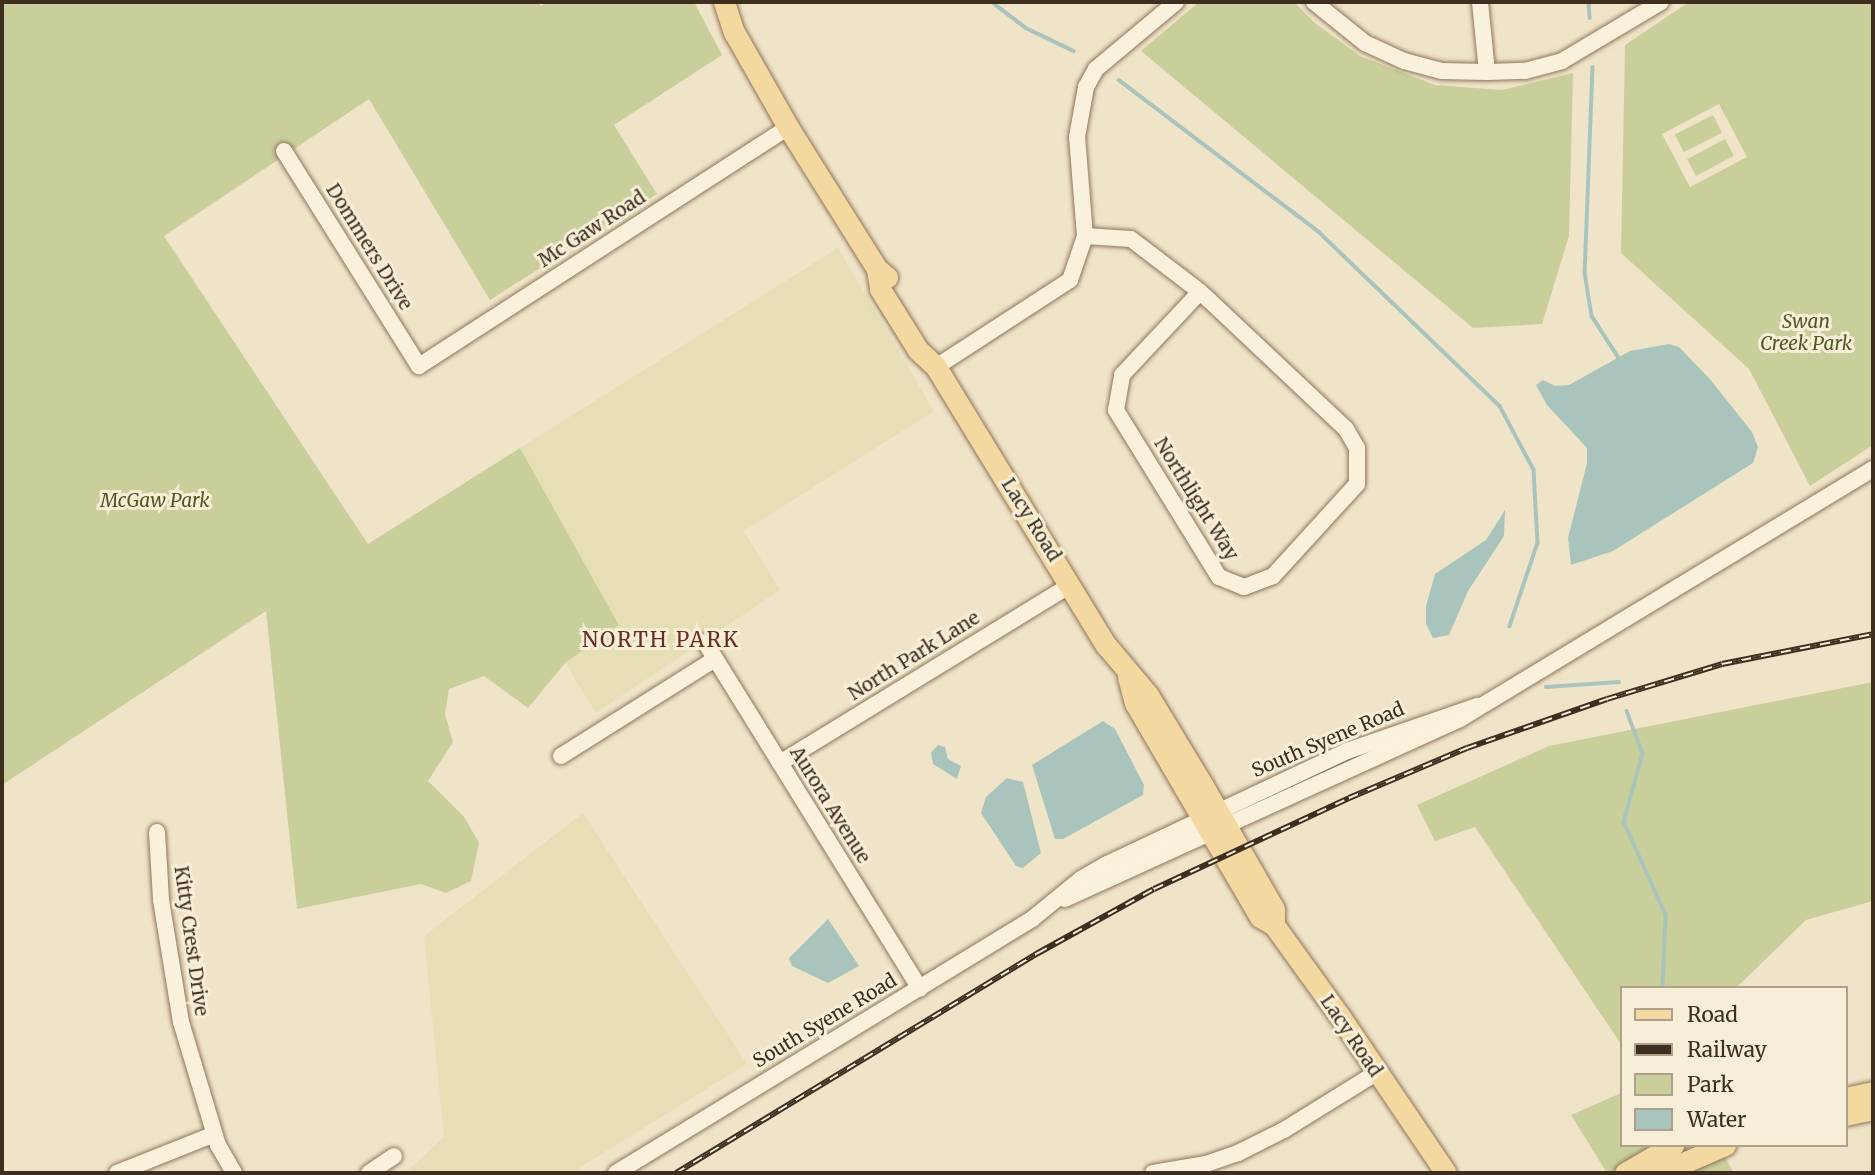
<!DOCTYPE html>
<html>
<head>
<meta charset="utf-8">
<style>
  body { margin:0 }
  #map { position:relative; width:1875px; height:1175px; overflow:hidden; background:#f0e4c8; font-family:Merriweather,serif }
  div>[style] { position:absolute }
  .farmland>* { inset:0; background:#e6deb5 }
  .green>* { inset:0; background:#c9cf9b; transform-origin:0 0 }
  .water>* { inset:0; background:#a9c4bc }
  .stream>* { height:3.5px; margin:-1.75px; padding:0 1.75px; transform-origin:1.75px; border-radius:1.75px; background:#a9c4bc }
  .roads { filter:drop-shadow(0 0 2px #8d765c) drop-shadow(0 0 2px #8d765c) }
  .minor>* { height:16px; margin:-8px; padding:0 8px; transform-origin:8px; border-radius:8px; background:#faf1dc }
  .major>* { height:21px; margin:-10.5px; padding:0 10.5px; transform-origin:10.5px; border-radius:10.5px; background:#f3d9a0 }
  .rail>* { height:6px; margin-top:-3px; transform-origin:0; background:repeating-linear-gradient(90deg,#f7eed8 0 10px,#3d2e20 0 20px); box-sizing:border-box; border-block:2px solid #3d2e20 }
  span { translate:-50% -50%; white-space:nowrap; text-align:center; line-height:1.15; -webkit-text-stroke:6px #f7eed8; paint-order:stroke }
  .street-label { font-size:19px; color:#3d2e20 }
  .park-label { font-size:19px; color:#4d5a26; font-style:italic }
  .neighbourhood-label { font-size:21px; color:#6b2e1e; letter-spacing:2px }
  .frame { position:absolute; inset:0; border:4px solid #3d2e20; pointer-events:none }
  .legend { position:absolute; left:1620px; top:986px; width:228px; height:161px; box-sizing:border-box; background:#f7eed8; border:2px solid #ada18e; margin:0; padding:9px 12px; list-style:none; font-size:21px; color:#3d2e20 }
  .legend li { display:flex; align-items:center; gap:14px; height:35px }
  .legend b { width:35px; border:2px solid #ada18e }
</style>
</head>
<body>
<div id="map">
  <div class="farmland">
    <i style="clip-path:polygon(838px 248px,934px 411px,744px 531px,780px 590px,596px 713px,565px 663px,619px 624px,520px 448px)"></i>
    <i style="clip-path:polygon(583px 813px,747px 1064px,571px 1173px,405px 1173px,444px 1137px,424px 936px)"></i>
  </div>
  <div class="green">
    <i style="clip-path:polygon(2px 2px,538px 2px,541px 6px,548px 2px,694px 2px,722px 55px,614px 125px,657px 194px,490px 300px,369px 99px,164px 236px,368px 544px,520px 448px,619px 625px,565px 663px,528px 708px,484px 676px,449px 689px,445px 714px,453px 742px,428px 781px,465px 818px,479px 843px,471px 881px,446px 893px,421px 884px,297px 909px,266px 611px,2px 785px)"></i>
    <i style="clip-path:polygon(1199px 2px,1294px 2px,1315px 23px,1360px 56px,1435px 85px,1502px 90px,1573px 73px,1569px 236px,1542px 324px,1473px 328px,1141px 51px)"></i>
    <i style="clip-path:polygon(evenodd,1689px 2px,1873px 2px,1873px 445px,1810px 486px,1749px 369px,1621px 253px,1625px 45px,1689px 2px,1719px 104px,1747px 157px,1690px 187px,1662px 134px,1719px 104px)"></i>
    <i style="left:1713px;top:115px;width:20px;height:43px;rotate:63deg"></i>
    <i style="left:1725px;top:139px;width:19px;height:43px;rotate:62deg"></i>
    <i style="clip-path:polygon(1873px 682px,1873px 901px,1806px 920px,1736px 988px,1621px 988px,1621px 1044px,1475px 827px,1435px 841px,1417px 805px,1549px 746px)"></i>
    <i style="clip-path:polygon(1621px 1093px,1621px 1145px,1718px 1145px,1734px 1173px,1607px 1173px,1571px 1115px)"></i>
  </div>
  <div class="water">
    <i style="clip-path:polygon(1669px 344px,1679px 347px,1709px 378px,1752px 432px,1758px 447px,1753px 463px,1613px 551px,1571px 565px,1568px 538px,1587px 463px,1587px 448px,1547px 405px,1536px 385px,1543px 380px,1555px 386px,1569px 385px,1630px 351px)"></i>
    <i style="clip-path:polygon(1505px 510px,1504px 536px,1468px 591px,1449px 635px,1433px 638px,1426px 624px,1426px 606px,1435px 574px,1486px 540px)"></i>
    <i style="clip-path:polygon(1103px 721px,1115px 729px,1144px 785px,1143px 795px,1063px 839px,1055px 839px,1032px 765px)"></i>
    <i style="clip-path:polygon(938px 745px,945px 747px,948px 759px,961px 766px,957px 779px,933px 764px,931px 753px)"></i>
    <i style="clip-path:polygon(1007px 778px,1023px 782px,1041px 853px,1023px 868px,1016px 866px,981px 813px,986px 797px)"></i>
    <i style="clip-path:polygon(828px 919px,859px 966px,828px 983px,792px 966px,789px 958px)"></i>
  </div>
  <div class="stream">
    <i style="left:992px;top:2px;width:43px;rotate:37.4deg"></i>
    <i style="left:1026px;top:28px;width:53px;rotate:25.6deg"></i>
    <i style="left:1589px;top:2px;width:16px;rotate:86deg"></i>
    <i style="left:1593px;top:67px;width:206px;rotate:92.2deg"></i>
    <i style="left:1585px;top:273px;width:44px;rotate:80.8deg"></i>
    <i style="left:1592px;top:316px;width:50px;rotate:57.3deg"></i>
    <i style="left:1119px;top:80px;width:250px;rotate:37.2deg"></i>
    <i style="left:1318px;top:231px;width:252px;rotate:43.9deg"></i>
    <i style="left:1500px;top:406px;width:72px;rotate:62deg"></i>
    <i style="left:1534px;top:470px;width:73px;rotate:86.9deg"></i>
    <i style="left:1538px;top:543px;width:88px;rotate:108.6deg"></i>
    <i style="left:1546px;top:687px;width:73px;rotate:-3.9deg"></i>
    <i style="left:1627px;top:711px;width:46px;rotate:69.6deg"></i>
    <i style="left:1643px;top:754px;width:71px;rotate:105.6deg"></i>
    <i style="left:1624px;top:822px;width:102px;rotate:65.7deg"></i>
    <i style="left:1666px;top:915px;width:73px;rotate:92.4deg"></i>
  </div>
  <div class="roads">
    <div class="minor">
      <i style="left:1314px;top:2px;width:65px;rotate:38.8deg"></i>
      <i style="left:1365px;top:43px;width:43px;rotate:24.8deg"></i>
      <i style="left:1404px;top:61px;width:39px;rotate:15deg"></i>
      <i style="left:1442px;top:71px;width:45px;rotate:1.3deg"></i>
      <i style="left:1487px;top:72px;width:38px;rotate:-2deg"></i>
      <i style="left:1525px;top:71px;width:38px;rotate:-15deg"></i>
      <i style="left:1562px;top:61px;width:115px;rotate:-30.8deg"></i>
      <i style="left:1480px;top:2px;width:70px;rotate:84.3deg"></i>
      <i style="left:284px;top:151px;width:254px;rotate:57.9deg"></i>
      <i style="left:419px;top:366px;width:440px;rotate:-32.9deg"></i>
      <i style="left:1085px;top:236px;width:46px;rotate:3.7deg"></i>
      <i style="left:1131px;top:239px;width:81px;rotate:37.4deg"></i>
      <i style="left:1195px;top:288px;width:6px;rotate:39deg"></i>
      <i style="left:1200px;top:292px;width:12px;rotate:42deg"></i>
      <i style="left:1209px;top:300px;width:188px;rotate:43.3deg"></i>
      <i style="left:1346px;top:429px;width:22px;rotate:60deg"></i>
      <i style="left:1357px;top:448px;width:36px;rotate:90deg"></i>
      <i style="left:1357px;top:484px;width:125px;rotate:132.4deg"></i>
      <i style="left:1273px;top:576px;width:31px;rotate:159deg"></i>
      <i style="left:1244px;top:587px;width:27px;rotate:-158deg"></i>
      <i style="left:1219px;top:577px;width:196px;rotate:-121.7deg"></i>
      <i style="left:1116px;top:410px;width:36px;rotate:-80deg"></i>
      <i style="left:1122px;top:375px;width:114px;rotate:-46.8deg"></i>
      <i style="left:936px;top:367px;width:160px;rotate:-33deg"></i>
      <i style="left:1070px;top:280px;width:46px;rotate:-71.2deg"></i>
      <i style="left:1085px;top:236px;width:99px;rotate:-94.6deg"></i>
      <i style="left:1077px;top:137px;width:51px;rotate:-79.8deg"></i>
      <i style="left:1086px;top:87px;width:21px;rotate:-61deg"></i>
      <i style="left:1096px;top:69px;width:104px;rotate:-39.9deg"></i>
      <i style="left:705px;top:642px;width:408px;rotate:58.2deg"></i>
      <i style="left:561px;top:756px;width:182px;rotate:-32.2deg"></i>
      <i style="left:780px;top:763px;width:340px;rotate:-31.5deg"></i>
      <i style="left:157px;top:832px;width:68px;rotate:86.6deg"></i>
      <i style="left:161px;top:900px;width:124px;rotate:80.7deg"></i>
      <i style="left:181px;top:1022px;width:128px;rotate:73.3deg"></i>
      <i style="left:218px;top:1145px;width:32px;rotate:60deg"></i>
      <i style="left:1065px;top:899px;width:434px;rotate:-24.5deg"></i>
      <i style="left:1460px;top:719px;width:483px;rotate:-31.2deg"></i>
      <i style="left:117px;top:1173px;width:105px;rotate:-21.7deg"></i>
      <i style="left:369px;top:1173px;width:30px;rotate:-34deg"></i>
      <i style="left:616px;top:1173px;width:487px;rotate:-31.4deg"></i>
      <i style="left:1032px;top:919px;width:63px;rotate:-39.2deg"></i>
      <i style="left:1081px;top:879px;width:30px;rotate:-30deg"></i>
      <i style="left:1107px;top:864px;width:265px;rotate:-25.2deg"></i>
      <i style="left:1347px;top:751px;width:138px;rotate:-19.1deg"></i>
      <i style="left:1153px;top:1173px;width:54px;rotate:-9.6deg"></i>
      <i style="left:1206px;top:1164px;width:34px;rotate:-19deg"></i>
      <i style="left:1238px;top:1153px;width:51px;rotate:-26.6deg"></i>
      <i style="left:1284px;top:1130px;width:108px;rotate:-31.8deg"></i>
    </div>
    <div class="major">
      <i style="left:724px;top:2px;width:32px;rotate:72deg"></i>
      <i style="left:734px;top:32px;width:109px;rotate:60.4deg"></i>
      <i style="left:788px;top:127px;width:168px;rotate:57.9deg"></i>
      <i style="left:877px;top:269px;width:13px;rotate:39deg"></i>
      <i style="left:877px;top:269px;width:20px;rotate:81deg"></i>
      <i style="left:880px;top:289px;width:72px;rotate:58.1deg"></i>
      <i style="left:918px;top:350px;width:25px;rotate:43deg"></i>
      <i style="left:936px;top:367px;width:326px;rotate:58.6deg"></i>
      <i style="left:1106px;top:645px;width:65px;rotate:50deg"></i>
      <i style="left:1148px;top:695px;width:104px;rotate:58.8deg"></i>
      <i style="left:1202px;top:784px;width:144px;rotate:60.1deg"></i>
      <i style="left:1274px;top:909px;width:16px;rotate:90deg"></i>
      <i style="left:1128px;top:677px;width:27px;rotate:75deg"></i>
      <i style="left:1135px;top:703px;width:248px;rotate:59.7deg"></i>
      <i style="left:1260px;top:917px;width:16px;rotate:30deg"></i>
      <i style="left:1274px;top:925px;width:115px;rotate:54.2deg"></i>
      <i style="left:1341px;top:1018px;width:187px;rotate:55.9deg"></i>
      <i style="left:1845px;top:1098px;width:29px;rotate:-12deg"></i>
      <i style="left:1845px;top:1115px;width:29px;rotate:-12deg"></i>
      <i style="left:1625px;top:1173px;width:56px;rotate:-30.3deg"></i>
      <i style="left:1660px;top:1173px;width:71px;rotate:-23.3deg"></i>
    </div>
  </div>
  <div class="rail">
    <i style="left:676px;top:1173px;width:424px;rotate:-31.3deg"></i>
    <i style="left:1038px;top:953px;width:132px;rotate:-28.9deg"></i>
    <i style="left:1154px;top:889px;width:215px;rotate:-25deg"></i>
    <i style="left:1349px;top:798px;width:128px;rotate:-23deg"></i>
    <i style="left:1467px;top:748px;width:148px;rotate:-19.3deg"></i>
    <i style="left:1607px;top:699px;width:120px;rotate:-16.9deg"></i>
    <i style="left:1722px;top:664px;width:154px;rotate:-11.2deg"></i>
  </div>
  <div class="street-label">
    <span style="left:592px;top:229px;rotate:-33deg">Mc Gaw Road</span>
    <span style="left:369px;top:247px;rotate:58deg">Dommers Drive</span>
    <span style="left:1196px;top:499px;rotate:58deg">Northlight Way</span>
    <span style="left:1031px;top:520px;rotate:58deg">Lacy Road</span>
    <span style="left:914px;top:656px;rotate:-32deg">North Park Lane</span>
    <span style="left:1328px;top:740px;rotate:-23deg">South Syene Road</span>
    <span style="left:830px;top:805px;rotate:58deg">Aurora Avenue</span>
    <span style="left:191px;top:941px;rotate:82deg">Kitty Crest Drive</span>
    <span style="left:825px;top:1021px;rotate:-31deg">South Syene Road</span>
    <span style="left:1351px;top:1036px;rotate:56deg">Lacy Road</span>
  </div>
  <div class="park-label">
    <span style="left:1806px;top:333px">Swan<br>Creek Park</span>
    <span style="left:155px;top:501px">McGaw Park</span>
  </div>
  <div class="neighbourhood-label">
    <span style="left:661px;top:640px">NORTH PARK</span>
  </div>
  <div class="frame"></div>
  <ul class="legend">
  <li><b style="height:9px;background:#f3d9a0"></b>Road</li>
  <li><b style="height:9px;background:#3d2e20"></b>Railway</li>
  <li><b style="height:19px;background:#c9cf9b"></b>Park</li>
  <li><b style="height:19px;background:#a9c4bc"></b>Water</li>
  </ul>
</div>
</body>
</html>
